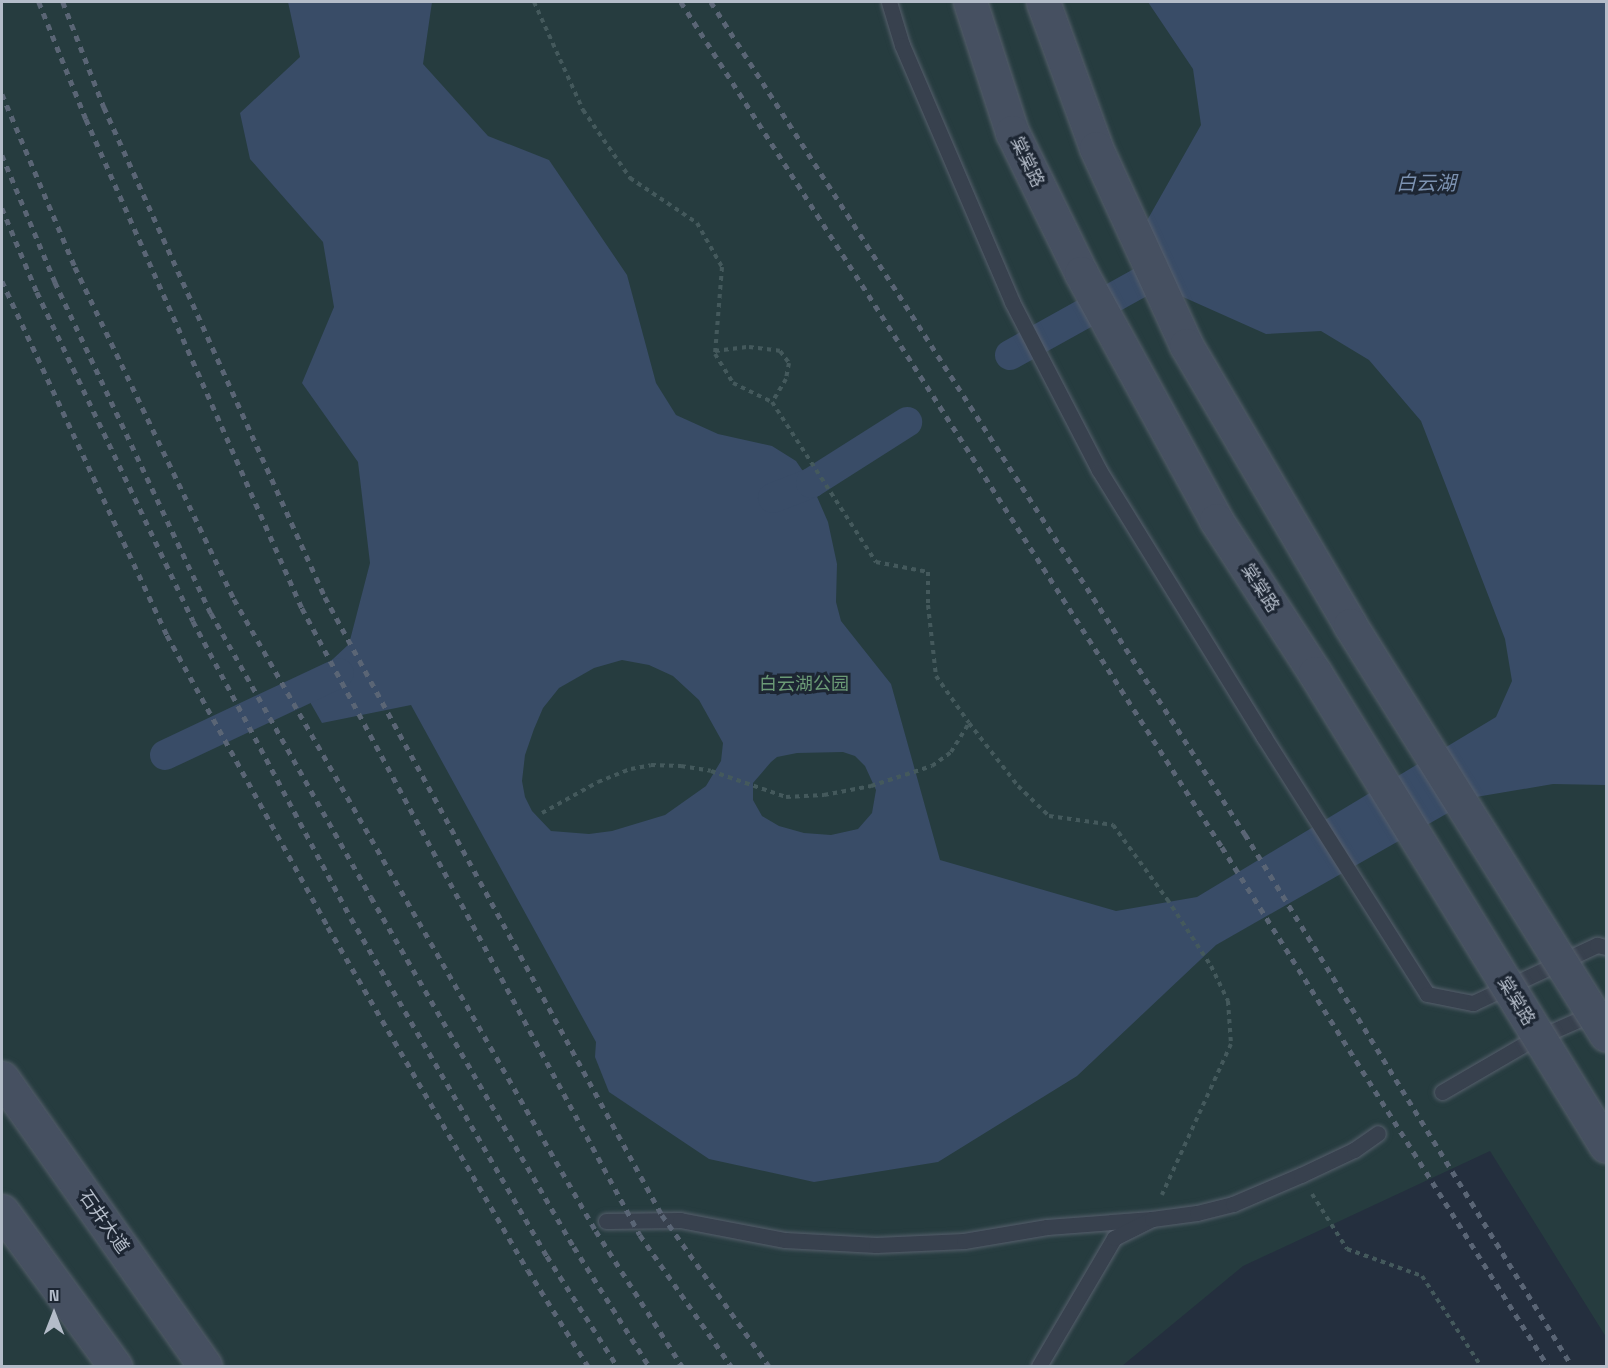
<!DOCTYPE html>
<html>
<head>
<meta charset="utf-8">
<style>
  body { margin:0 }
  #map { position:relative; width:1608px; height:1368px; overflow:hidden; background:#242f3e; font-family:"Space Grotesk","Noto Sans SC",sans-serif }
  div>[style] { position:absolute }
  .green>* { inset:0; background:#263c3f }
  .water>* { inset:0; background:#394c67 }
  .canal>* { height:30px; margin:-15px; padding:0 15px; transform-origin:15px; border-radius:15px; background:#394c67 }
  .path>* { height:4px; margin-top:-2px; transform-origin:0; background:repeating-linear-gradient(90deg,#44595c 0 4.5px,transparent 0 9px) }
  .roads { filter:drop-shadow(0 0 2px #565f6c) drop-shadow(0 0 2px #565f6c) }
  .lane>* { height:15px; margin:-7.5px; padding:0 7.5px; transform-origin:7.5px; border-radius:7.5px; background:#38414e }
  .secondary>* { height:33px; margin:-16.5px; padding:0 16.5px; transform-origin:16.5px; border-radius:16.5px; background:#465061 }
  .rail>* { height:4.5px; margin-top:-2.25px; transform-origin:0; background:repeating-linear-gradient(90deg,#5a6575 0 6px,transparent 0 12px) }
  .bridges { filter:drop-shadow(0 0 2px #565f6c) drop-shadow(0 0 2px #565f6c) }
  .secondary-bridge>* { height:33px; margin:-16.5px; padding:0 16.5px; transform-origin:16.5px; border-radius:16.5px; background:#465061 }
  span { translate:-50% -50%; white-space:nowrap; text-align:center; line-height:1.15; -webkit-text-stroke:6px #1d2633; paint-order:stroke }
  .street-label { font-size:18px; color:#b4bcc9 }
  .park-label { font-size:18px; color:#6b9a76 }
  .water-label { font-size:20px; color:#7c92b1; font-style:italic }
  .frame { position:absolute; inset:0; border:3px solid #b4bcc9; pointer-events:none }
  .north { position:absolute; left:24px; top:1284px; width:60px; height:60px; -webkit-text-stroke:4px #1d2633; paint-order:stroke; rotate:0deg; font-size:16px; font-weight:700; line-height:24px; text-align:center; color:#b4bcc9 }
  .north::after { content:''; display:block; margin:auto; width:21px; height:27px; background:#b4bcc9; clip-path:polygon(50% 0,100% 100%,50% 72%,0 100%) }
</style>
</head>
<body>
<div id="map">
  <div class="green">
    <i style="clip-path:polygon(2px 2px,1606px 2px,1606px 1337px,1490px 1151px,1243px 1266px,1122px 1366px,2px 1366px)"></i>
  </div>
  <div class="water">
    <i style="clip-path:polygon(evenodd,288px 2px,432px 2px,423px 64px,488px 136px,549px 160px,627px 275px,656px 383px,676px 415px,718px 434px,772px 446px,796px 461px,811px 483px,828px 522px,837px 564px,836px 602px,841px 621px,891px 684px,940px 860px,1116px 911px,1197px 897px,1496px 717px,1512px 681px,1505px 639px,1421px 421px,1369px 360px,1321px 331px,1266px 334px,1145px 280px,1136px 240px,1201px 125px,1193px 69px,1148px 2px,1606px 2px,1606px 785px,1553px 784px,1476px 797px,1216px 945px,1077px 1076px,938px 1162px,814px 1182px,709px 1159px,609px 1092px,595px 1057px,596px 1042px,411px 705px,322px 723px,302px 688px,349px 644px,370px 563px,358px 462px,302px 383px,334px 307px,323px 242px,250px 159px,240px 113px,300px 57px,288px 2px,622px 660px,649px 665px,673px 676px,699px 700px,723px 743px,721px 761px,706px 786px,665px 815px,612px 831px,589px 834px,551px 831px,532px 811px,525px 797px,522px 781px,525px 755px,534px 729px,543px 708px,559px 688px,594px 668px,622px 660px,288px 2px,843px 752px,855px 756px,865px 766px,876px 790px,872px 813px,858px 829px,831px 835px,804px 833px,779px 826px,762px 816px,753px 800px,753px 783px,771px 762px,777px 757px,797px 753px,843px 752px)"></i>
  </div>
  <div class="canal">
    <i style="left:1010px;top:355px;width:154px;rotate:-29.1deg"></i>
    <i style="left:773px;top:498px;width:41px;rotate:-21.5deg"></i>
    <i style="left:811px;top:483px;width:114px;rotate:-32.4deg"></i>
    <i style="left:165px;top:755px;width:192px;rotate:-25.2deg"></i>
  </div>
  <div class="path">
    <i style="left:534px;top:2px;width:119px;rotate:65.6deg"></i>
    <i style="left:583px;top:110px;width:83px;rotate:55.3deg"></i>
    <i style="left:630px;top:178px;width:81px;rotate:33.9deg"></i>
    <i style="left:697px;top:223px;width:51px;rotate:60.4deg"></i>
    <i style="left:722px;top:267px;width:87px;rotate:94.6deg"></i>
    <i style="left:715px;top:354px;width:34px;rotate:58deg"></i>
    <i style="left:733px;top:383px;width:43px;rotate:26deg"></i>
    <i style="left:772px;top:402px;width:191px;rotate:57deg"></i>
    <i style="left:876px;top:562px;width:53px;rotate:10.9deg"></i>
    <i style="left:928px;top:572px;width:33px;rotate:90deg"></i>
    <i style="left:928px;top:605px;width:71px;rotate:83.6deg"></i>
    <i style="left:936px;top:676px;width:57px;rotate:54.9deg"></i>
    <i style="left:969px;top:723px;width:80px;rotate:52.1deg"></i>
    <i style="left:1018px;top:786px;width:43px;rotate:44.1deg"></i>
    <i style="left:1049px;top:816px;width:65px;rotate:8deg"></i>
    <i style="left:1113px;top:825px;width:92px;rotate:53.9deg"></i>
    <i style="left:1167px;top:899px;width:80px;rotate:56.7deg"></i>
    <i style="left:1211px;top:966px;width:39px;rotate:64deg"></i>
    <i style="left:1228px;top:1001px;width:43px;rotate:86deg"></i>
    <i style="left:1231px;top:1044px;width:166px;rotate:114.6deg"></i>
    <i style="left:715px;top:351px;width:34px;rotate:-7deg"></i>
    <i style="left:749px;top:347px;width:31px;rotate:7deg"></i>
    <i style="left:780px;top:351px;width:15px;rotate:53deg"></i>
    <i style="left:789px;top:363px;width:16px;rotate:101deg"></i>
    <i style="left:786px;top:379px;width:27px;rotate:121deg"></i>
    <i style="left:542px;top:813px;width:64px;rotate:-29deg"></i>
    <i style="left:598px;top:782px;width:35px;rotate:-22deg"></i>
    <i style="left:631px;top:769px;width:20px;rotate:-11deg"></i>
    <i style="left:651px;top:765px;width:30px;rotate:2deg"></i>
    <i style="left:681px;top:766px;width:30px;rotate:9deg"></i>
    <i style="left:711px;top:771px;width:79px;rotate:19.1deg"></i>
    <i style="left:786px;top:797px;width:38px;rotate:-3deg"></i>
    <i style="left:824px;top:795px;width:48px;rotate:-10.8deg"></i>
    <i style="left:871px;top:786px;width:64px;rotate:-18.2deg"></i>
    <i style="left:932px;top:766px;width:24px;rotate:-36deg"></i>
    <i style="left:951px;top:752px;width:34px;rotate:-58deg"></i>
    <i style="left:1312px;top:1194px;width:65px;rotate:57.5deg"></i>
    <i style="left:1347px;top:1249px;width:80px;rotate:19.8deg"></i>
    <i style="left:1422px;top:1276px;width:108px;rotate:56.8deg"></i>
  </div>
  <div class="roads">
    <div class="lane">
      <i style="left:889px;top:2px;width:45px;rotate:73.2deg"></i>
      <i style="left:902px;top:45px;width:280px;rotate:66.8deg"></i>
      <i style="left:1012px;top:302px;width:189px;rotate:62.6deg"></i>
      <i style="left:1099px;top:470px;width:314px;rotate:58.3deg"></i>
      <i style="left:1264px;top:737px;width:304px;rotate:57.6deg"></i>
      <i style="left:1427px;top:994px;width:47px;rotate:11.1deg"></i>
      <i style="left:1473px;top:1003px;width:137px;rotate:-25.1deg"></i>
      <i style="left:1597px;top:945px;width:9px;rotate:13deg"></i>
      <i style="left:1442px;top:1092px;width:99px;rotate:-30.2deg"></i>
      <i style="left:1528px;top:1042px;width:74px;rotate:-23.8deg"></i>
      <i style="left:606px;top:1221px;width:74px;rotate:-0.8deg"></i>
      <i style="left:680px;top:1220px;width:107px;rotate:10.8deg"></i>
      <i style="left:785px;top:1240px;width:91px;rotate:3.1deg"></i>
      <i style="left:876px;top:1245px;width:88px;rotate:-2.6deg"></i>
      <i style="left:964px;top:1241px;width:84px;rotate:-9.6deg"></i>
      <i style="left:1047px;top:1227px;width:105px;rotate:-4.4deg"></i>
      <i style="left:1039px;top:1366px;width:148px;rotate:-59.6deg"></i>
      <i style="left:1114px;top:1238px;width:42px;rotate:-26.6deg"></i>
      <i style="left:1152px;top:1219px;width:45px;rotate:-7.6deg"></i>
      <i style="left:1197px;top:1213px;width:37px;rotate:-14deg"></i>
      <i style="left:1233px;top:1204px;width:74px;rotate:-23.1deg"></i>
      <i style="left:1301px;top:1175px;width:59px;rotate:-25.3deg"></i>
      <i style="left:1354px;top:1150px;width:29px;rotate:-35deg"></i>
    </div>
    <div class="secondary">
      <i style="left:2px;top:1078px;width:352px;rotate:54.8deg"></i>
      <i style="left:2px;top:1211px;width:192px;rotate:53.9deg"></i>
    </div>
  </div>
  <div class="rail">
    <i style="left:39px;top:2px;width:126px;rotate:68.1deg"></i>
    <i style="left:86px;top:119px;width:535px;rotate:66.17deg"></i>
    <i style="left:302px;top:608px;width:712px;rotate:61.67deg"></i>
    <i style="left:640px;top:1235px;width:160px;rotate:55.2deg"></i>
    <i style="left:63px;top:2px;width:113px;rotate:68.7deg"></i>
    <i style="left:104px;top:107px;width:538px;rotate:65.72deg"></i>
    <i style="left:325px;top:597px;width:704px;rotate:61.4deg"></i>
    <i style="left:662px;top:1215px;width:185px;rotate:54.7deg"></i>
    <i style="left:681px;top:2px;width:1003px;rotate:57.37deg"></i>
    <i style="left:1222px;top:847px;width:613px;rotate:57.87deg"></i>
    <i style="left:711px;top:2px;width:989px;rotate:57.31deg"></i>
    <i style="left:1245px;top:834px;width:624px;rotate:58.42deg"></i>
    <i style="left:2px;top:94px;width:188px;rotate:67.1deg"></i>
    <i style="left:75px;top:267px;width:368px;rotate:64.4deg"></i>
    <i style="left:234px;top:599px;width:728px;rotate:60.2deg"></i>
    <i style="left:596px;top:1231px;width:160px;rotate:57.5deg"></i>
    <i style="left:2px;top:155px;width:138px;rotate:67.3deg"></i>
    <i style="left:55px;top:282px;width:366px;rotate:64.8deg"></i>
    <i style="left:211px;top:613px;width:326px;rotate:60.6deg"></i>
    <i style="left:371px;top:897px;width:405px;rotate:59.9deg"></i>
    <i style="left:574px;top:1247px;width:141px;rotate:57.8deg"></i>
    <i style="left:2px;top:208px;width:91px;rotate:67.4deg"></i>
    <i style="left:37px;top:292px;width:364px;rotate:64.6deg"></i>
    <i style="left:193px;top:621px;width:336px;rotate:62deg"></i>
    <i style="left:351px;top:918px;width:391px;rotate:59.9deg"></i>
    <i style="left:547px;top:1256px;width:130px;rotate:57.5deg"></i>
    <i style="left:2px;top:281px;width:391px;rotate:65deg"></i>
    <i style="left:167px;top:635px;width:333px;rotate:61.1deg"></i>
    <i style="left:328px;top:927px;width:397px;rotate:59.8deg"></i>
    <i style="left:528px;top:1270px;width:113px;rotate:58deg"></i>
  </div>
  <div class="bridges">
    <div class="secondary-bridge">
      <i style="left:970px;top:2px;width:137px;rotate:72.1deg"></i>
      <i style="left:1012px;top:132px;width:157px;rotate:63.9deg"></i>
      <i style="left:1081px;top:273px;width:281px;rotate:61.3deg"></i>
      <i style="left:1216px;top:520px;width:182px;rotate:57.1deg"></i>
      <i style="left:1315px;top:673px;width:555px;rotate:58.4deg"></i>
      <i style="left:1043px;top:2px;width:155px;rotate:70deg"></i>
      <i style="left:1096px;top:148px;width:217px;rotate:65.4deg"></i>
      <i style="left:1186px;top:345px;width:324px;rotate:59.6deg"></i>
      <i style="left:1350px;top:625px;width:483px;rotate:58deg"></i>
    </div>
  </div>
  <div class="street-label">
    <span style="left:1027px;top:162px;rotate:64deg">棠棠路</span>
    <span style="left:1260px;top:588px;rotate:57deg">棠棠路</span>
    <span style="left:1516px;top:1001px;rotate:58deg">棠棠路</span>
    <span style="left:104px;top:1222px;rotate:55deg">石井大道</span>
  </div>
  <div class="park-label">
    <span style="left:804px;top:684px">白云湖公园</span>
  </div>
  <div class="water-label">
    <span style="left:1426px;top:183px">白云湖</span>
  </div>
  <div class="frame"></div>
  <div class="north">N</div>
</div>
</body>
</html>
